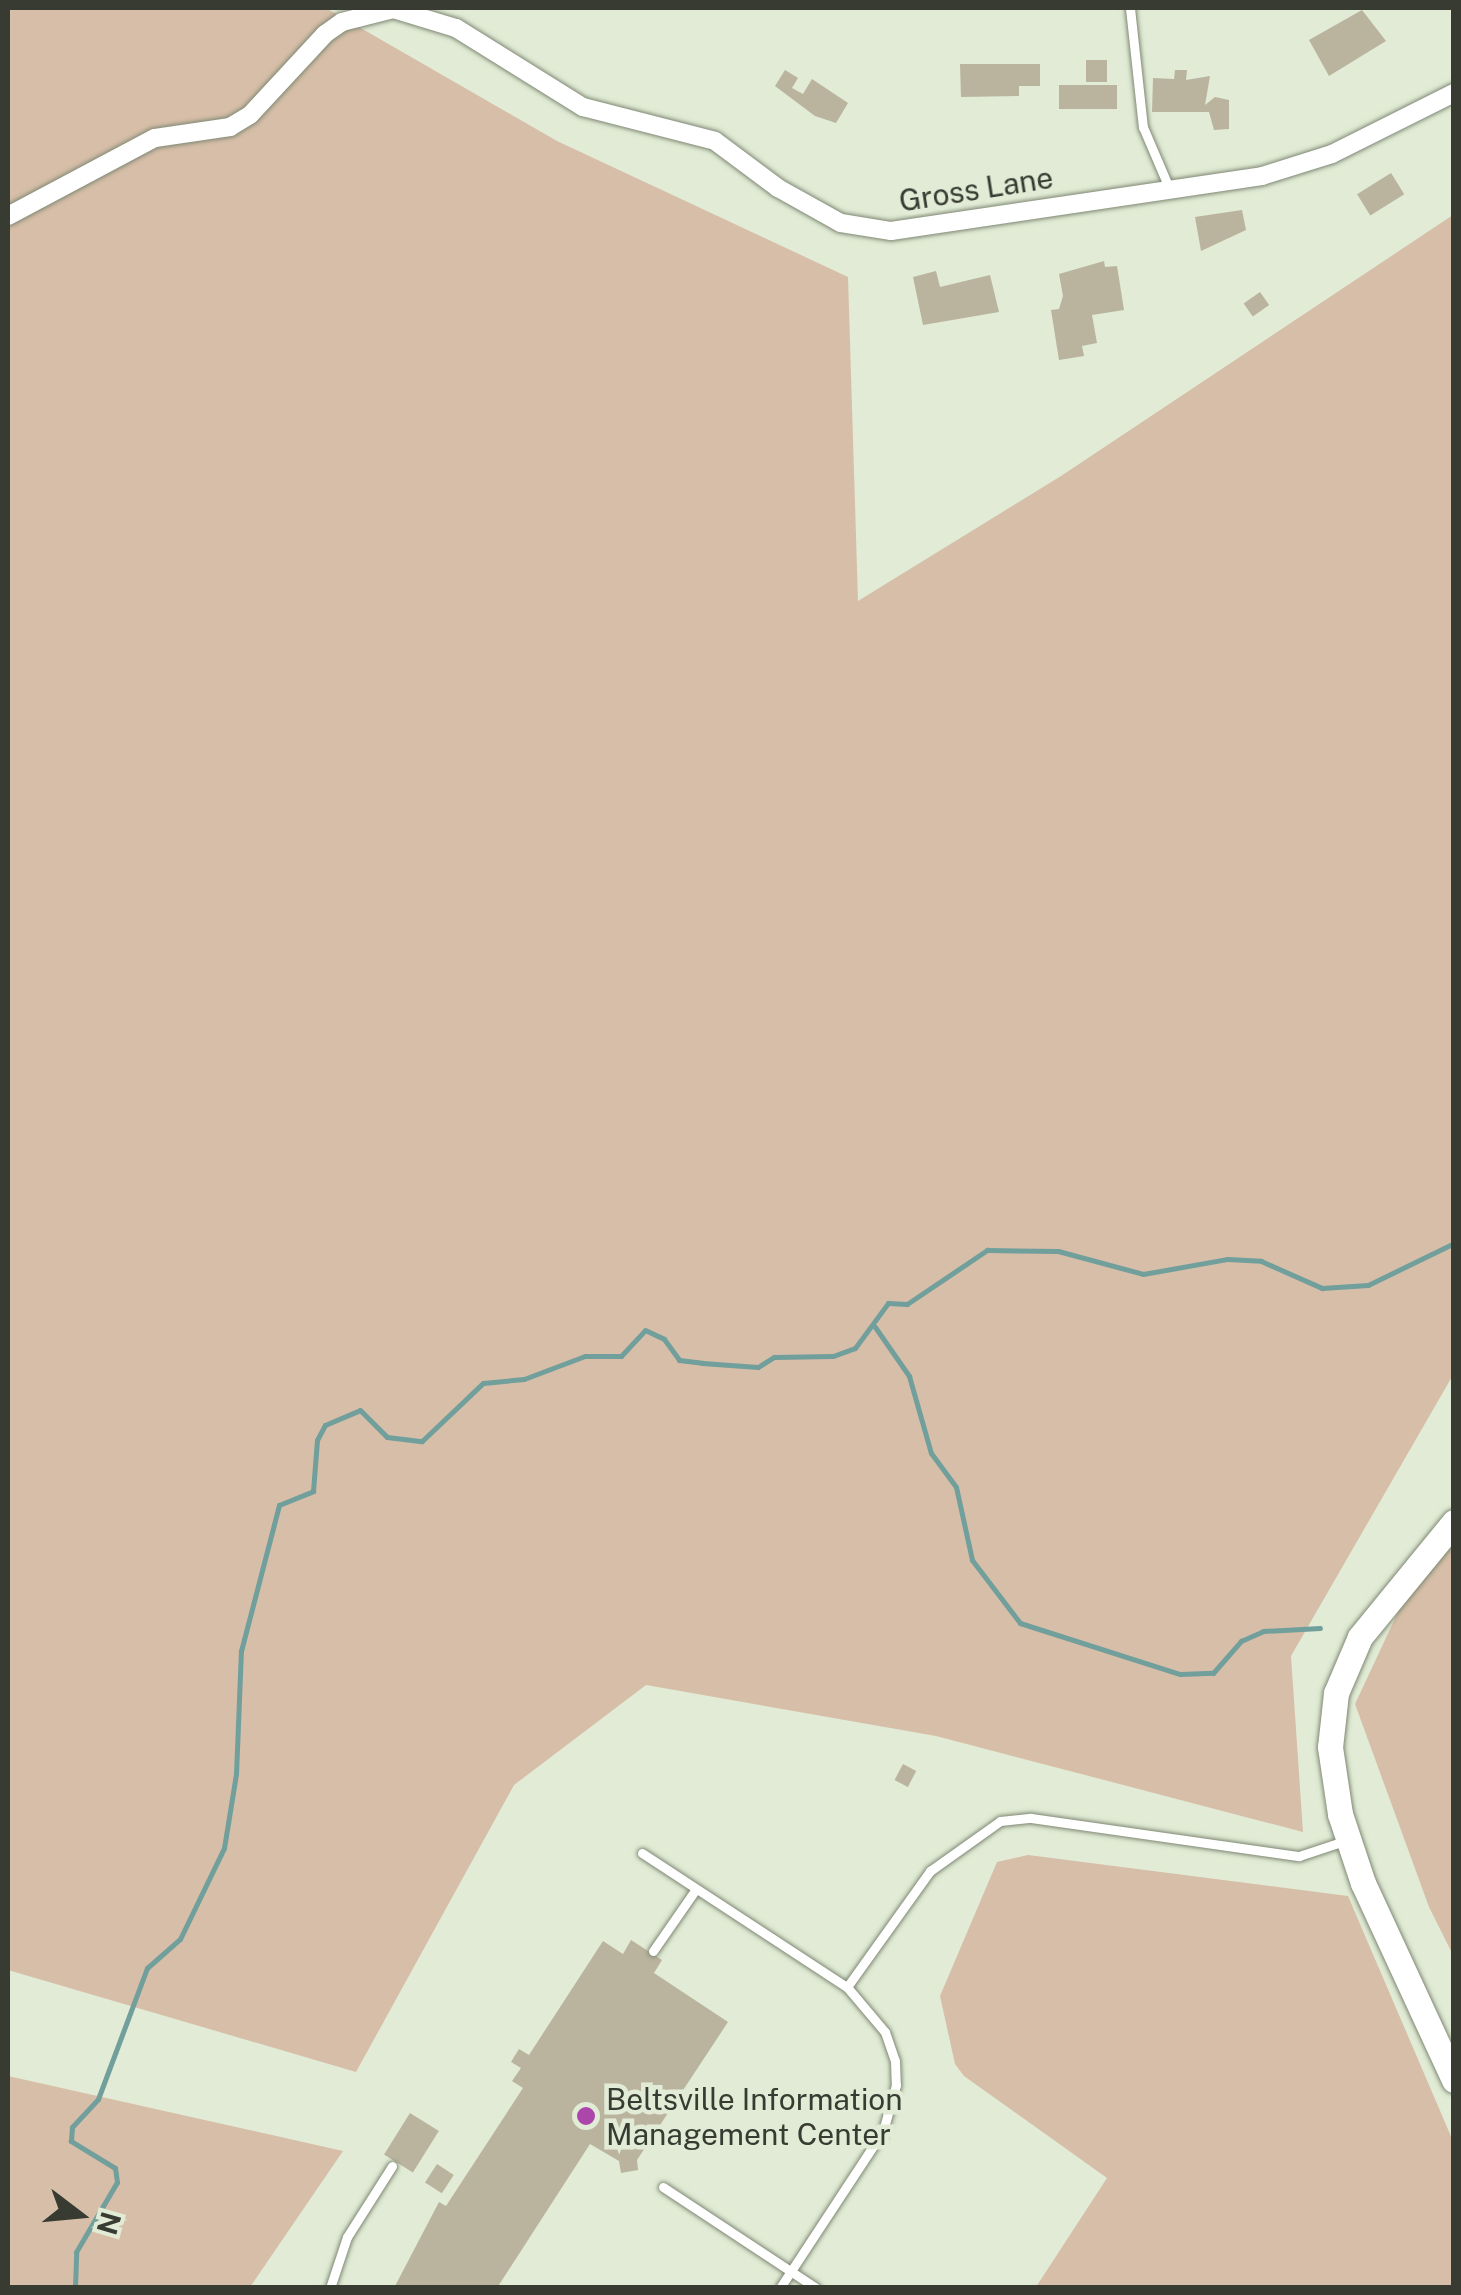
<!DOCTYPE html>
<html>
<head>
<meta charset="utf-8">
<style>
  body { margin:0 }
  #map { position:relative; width:1461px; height:2295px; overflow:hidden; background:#e1ebd5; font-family:"Public Sans",sans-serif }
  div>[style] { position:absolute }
  .green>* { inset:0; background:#d7bea8 }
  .stream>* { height:5px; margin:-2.5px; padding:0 2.5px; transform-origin:2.5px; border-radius:2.5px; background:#709f9c }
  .building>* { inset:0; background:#bab49e; transform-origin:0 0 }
  .roads { filter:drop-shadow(0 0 2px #7f8874) drop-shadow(0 0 2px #7f8874) }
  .lane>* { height:9px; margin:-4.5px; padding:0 4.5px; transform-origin:4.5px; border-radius:4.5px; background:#fff }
  .street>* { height:18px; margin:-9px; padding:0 9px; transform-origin:9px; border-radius:9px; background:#fff }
  .secondary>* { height:25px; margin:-12.5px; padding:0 12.5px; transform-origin:12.5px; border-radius:12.5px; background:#fff }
  .dots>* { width:28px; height:28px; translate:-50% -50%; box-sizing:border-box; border:5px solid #e1ebd5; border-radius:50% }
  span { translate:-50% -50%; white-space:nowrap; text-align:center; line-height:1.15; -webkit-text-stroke:9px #e1ebd5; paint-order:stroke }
  .street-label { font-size:30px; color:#373b32 }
  .poi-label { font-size:30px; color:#373b32 }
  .left { translate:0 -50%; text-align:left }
  .frame { position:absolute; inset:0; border:10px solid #373b32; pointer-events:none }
  .north { position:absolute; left:30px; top:2165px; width:100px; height:100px; -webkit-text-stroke:8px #e1ebd5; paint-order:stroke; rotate:106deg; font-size:28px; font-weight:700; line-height:40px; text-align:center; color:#373b32 }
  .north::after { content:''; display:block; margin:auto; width:35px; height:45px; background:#373b32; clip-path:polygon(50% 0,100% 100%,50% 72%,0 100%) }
</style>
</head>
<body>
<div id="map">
  <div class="green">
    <i style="clip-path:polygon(8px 8px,326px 8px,557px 141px,848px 277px,858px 601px,1061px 476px,1453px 215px,1453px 1375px,1291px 1656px,1303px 1832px,936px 1736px,646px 1685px,514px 1785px,356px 2072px,8px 1970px)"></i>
    <i style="clip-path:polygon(1453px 1534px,1453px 1955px,1429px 1907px,1355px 1704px,1399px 1610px)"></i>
    <i style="clip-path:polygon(1028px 1855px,1348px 1896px,1453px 2141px,1453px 2287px,1036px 2287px,1107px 2178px,964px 2076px,955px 2064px,940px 1996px,997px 1862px)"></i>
    <i style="clip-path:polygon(8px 2076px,343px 2151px,250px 2287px,8px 2287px)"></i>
  </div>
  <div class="stream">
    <i style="left:875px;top:1327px;width:60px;rotate:55.2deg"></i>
    <i style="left:909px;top:1376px;width:80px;rotate:74.1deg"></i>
    <i style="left:931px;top:1453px;width:42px;rotate:53.7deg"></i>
    <i style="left:956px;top:1487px;width:75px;rotate:77.6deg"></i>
    <i style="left:972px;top:1560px;width:79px;rotate:52.7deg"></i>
    <i style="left:1020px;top:1623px;width:168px;rotate:17.7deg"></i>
    <i style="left:1180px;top:1674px;width:33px;rotate:-2deg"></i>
    <i style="left:1213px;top:1673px;width:43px;rotate:-48.8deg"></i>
    <i style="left:1241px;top:1641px;width:24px;rotate:-24deg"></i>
    <i style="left:1263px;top:1631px;width:57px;rotate:-3deg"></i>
    <i style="left:75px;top:2288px;width:36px;rotate:-88deg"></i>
    <i style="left:76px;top:2252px;width:81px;rotate:-59.6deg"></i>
    <i style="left:117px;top:2182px;width:14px;rotate:-98deg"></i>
    <i style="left:115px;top:2168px;width:52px;rotate:-148.5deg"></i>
    <i style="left:71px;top:2141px;width:14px;rotate:-86deg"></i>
    <i style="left:72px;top:2127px;width:38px;rotate:-47deg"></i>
    <i style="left:98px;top:2099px;width:140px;rotate:-69.5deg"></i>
    <i style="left:147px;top:1968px;width:44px;rotate:-41.3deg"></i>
    <i style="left:180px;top:1939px;width:101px;rotate:-64.2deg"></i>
    <i style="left:224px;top:1848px;width:75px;rotate:-80.8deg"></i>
    <i style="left:236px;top:1774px;width:123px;rotate:-87.7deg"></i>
    <i style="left:241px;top:1651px;width:151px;rotate:-75.4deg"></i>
    <i style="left:279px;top:1505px;width:37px;rotate:-22deg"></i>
    <i style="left:313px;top:1491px;width:51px;rotate:-85.5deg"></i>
    <i style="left:317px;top:1440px;width:17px;rotate:-62deg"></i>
    <i style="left:325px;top:1425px;width:38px;rotate:-23deg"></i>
    <i style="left:360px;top:1410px;width:38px;rotate:45deg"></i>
    <i style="left:387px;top:1437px;width:35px;rotate:7deg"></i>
    <i style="left:422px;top:1441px;width:84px;rotate:-43.6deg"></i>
    <i style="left:483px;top:1383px;width:41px;rotate:-5.6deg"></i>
    <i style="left:524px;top:1379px;width:65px;rotate:-20.7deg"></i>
    <i style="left:585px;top:1356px;width:36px"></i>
    <i style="left:621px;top:1356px;width:35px;rotate:-47deg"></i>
    <i style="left:645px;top:1330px;width:21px;rotate:25deg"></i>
    <i style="left:664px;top:1339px;width:26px;rotate:54deg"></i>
    <i style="left:679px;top:1360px;width:23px;rotate:7deg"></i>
    <i style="left:702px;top:1363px;width:56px;rotate:4.1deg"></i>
    <i style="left:758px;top:1367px;width:19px;rotate:-32deg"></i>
    <i style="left:774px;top:1357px;width:59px;rotate:-1deg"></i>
    <i style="left:833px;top:1356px;width:23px;rotate:-20deg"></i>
    <i style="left:855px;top:1348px;width:56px;rotate:-53.7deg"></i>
    <i style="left:888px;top:1303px;width:19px;rotate:3deg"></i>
    <i style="left:907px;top:1304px;width:97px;rotate:-34deg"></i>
    <i style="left:987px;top:1250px;width:71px;rotate:0.8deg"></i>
    <i style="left:1058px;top:1251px;width:88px;rotate:15.1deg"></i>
    <i style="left:1143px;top:1274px;width:85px;rotate:-10.1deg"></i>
    <i style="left:1227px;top:1259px;width:34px;rotate:3deg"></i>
    <i style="left:1261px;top:1261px;width:67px;rotate:23.9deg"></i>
    <i style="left:1322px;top:1288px;width:46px;rotate:-3.7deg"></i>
    <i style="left:1368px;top:1285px;width:96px;rotate:-26deg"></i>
  </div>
  <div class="building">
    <i style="clip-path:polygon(1362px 10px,1386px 41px,1329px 76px,1309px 40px)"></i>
    <i style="left:1086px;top:60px;width:21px;height:22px"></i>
    <i style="clip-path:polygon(960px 64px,1040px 64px,1040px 86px,1019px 86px,1019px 96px,961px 97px)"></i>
    <i style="clip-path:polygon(785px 70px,798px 78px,792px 88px,803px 94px,812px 79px,848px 103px,836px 123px,815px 116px,775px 86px)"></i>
    <i style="clip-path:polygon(1175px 70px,1187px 70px,1186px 80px,1210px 76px,1205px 105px,1215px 97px,1229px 100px,1229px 129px,1214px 130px,1209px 112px,1152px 112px,1153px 78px,1174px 79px)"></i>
    <i style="left:1117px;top:85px;width:24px;height:58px;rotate:90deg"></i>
    <i style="left:1391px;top:173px;width:25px;height:40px;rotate:58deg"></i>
    <i style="clip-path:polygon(1242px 210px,1246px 230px,1201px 251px,1195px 217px)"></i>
    <i style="clip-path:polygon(1104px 261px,1105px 267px,1117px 266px,1124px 310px,1092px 315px,1097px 343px,1082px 346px,1084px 356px,1059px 360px,1051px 310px,1059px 309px,1063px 296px,1059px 274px)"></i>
    <i style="clip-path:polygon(936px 271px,940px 287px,990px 275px,999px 312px,923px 325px,913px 277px)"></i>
    <i style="left:1260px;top:292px;width:16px;height:20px;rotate:55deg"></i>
    <i style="left:903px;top:1764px;width:15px;height:18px;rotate:28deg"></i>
    <i style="clip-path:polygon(631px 1940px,662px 1960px,654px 1973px,728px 2022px,637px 2160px,638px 2170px,621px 2173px,619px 2161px,590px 2144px,497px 2288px,394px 2288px,439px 2202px,446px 2206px,523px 2088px,512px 2081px,521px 2068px,511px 2062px,519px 2049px,529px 2055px,603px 1941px,623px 1954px)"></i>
    <i style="left:410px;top:2113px;width:34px;height:49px;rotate:32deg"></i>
    <i style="left:437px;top:2164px;width:20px;height:22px;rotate:33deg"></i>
  </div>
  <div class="roads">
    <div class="lane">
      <i style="left:1130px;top:8px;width:120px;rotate:83.8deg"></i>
      <i style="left:1143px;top:127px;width:69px;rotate:66.8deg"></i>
      <i style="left:642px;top:1853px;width:245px;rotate:33.2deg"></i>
      <i style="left:847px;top:1987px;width:59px;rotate:49.8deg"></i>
      <i style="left:885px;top:2032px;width:31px;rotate:71deg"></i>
      <i style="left:895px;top:2061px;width:24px;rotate:88deg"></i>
      <i style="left:896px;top:2085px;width:48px;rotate:105.8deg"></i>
      <i style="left:883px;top:2131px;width:188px;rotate:123.3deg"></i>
      <i style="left:653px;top:1951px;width:75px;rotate:-55.3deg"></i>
      <i style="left:847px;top:1987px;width:143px;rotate:-54.4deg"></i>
      <i style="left:930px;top:1871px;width:86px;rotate:-35.5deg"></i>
      <i style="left:1000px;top:1821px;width:31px;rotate:-6deg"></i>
      <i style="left:1031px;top:1818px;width:271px;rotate:8.1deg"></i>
      <i style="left:1299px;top:1856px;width:51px;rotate:-18.4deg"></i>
      <i style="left:663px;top:2187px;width:183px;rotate:33.4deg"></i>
      <i style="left:330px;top:2288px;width:54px;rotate:-71.6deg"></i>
      <i style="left:347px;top:2237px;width:84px;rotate:-57.6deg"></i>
    </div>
    <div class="street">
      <i style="left:8px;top:216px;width:166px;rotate:-28deg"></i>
      <i style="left:155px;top:138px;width:76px;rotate:-8.3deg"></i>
      <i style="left:230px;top:127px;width:23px;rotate:-31deg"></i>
      <i style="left:250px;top:115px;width:110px;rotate:-47.2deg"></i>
      <i style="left:325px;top:34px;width:21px;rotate:-35deg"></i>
      <i style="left:342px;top:22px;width:53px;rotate:-14.3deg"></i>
      <i style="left:393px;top:9px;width:66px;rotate:16.8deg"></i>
      <i style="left:456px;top:28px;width:150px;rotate:31.9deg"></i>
      <i style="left:583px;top:107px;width:136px;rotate:14.4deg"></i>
      <i style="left:715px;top:141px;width:79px;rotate:36.7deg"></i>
      <i style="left:778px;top:188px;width:72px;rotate:29.1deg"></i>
      <i style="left:841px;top:223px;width:51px;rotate:9.1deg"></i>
      <i style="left:891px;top:231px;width:375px;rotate:-8.4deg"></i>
      <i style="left:1262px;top:176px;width:73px;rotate:-17.4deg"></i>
      <i style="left:1332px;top:154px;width:136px;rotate:-26.6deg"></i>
    </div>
    <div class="secondary">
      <i style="left:1454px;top:1522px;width:149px;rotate:129.3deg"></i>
      <i style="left:1360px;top:1637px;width:61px;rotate:113.2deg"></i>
      <i style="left:1336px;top:1693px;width:54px;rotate:96.3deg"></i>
      <i style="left:1330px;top:1747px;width:68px;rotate:81.5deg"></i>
      <i style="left:1340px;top:1814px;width:73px;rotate:71.6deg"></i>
      <i style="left:1363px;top:1883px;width:217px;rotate:65.2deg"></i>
    </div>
  </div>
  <div class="dots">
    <i style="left:586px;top:2116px;background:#ab46aa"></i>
  </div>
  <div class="street-label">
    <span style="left:976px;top:189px;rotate:-9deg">Gross Lane</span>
  </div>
  <div class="poi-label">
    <span class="left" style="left:606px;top:2116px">Beltsville Information<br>Management Center</span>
  </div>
  <div class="frame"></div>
  <div class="north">N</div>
</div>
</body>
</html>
